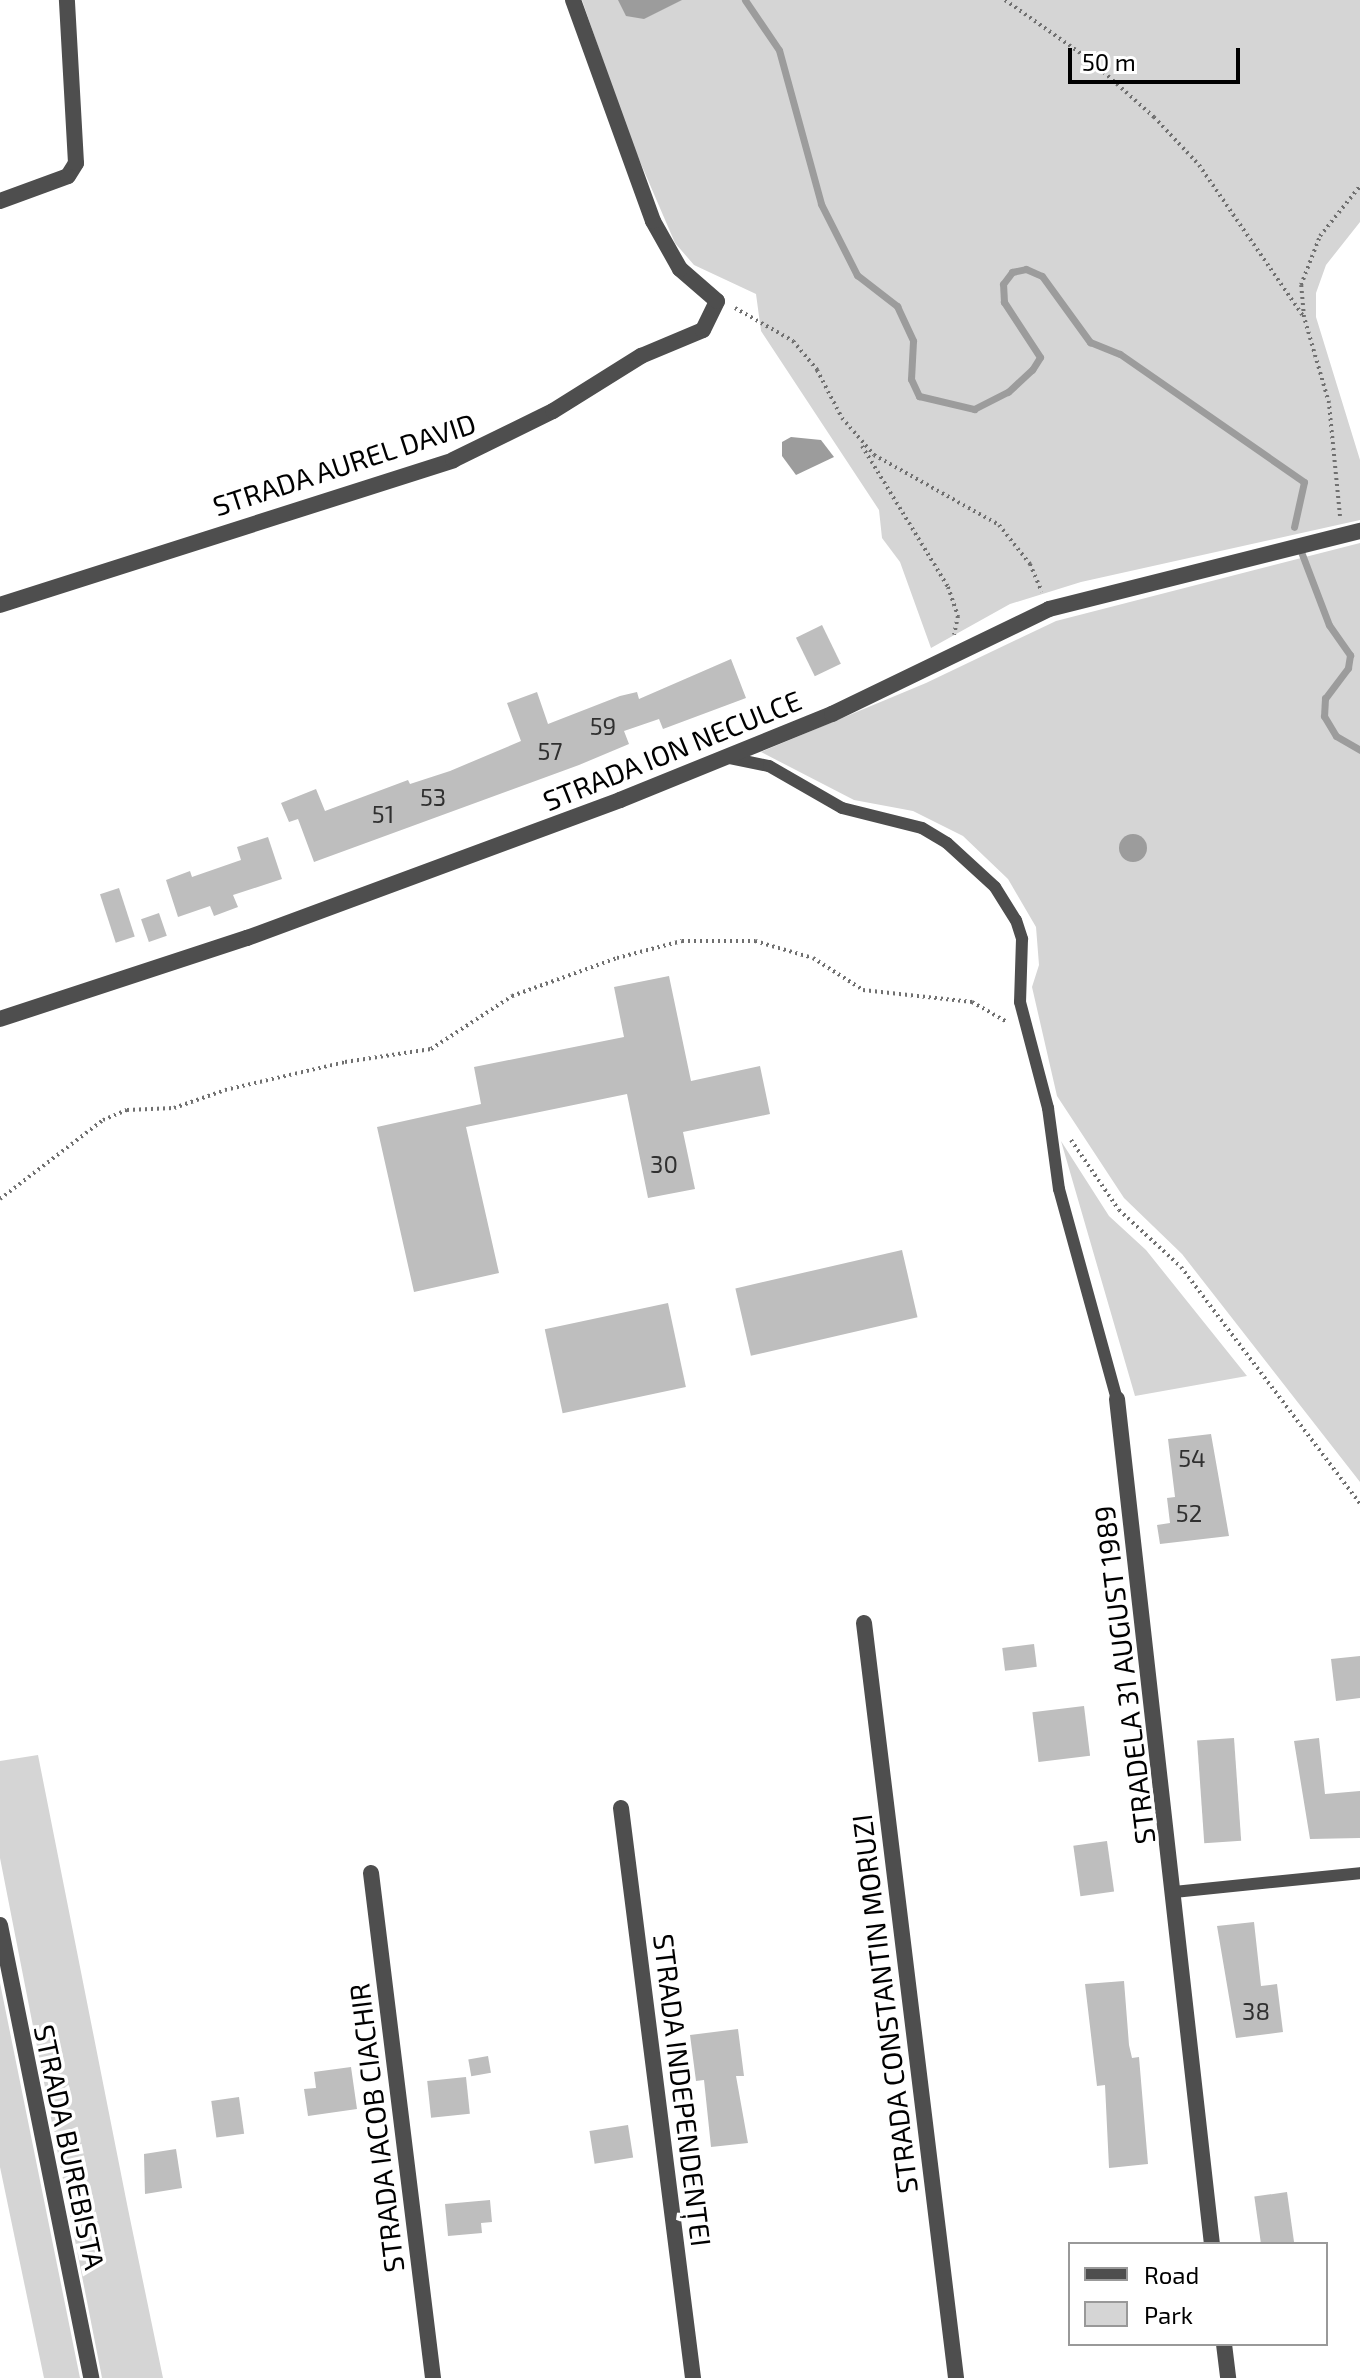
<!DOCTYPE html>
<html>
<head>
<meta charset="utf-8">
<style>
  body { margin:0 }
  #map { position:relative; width:1360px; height:2378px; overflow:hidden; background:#fff; font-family:"Exo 2",sans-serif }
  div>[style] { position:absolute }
  .green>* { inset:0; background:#d5d5d5 }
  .water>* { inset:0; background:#9c9c9c }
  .round { border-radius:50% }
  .stream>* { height:7px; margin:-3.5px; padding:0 3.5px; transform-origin:3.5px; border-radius:3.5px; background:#9c9c9c }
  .building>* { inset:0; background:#bebebe; transform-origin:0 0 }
  .path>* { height:4px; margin-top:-2px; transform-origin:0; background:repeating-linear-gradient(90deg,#707070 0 2px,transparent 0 6px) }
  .service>* { height:12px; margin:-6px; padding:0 6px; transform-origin:6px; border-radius:6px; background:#4e4e4e }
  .minor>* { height:16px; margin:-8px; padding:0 8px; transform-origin:8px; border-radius:8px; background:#4e4e4e }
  span { translate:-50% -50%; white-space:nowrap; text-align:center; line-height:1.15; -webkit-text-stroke:7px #fff; paint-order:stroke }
  .number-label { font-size:24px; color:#303030 }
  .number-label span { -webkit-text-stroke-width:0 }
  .street-label { font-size:28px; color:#000 }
  .legend { position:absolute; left:1068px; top:2242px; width:260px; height:104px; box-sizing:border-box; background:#fff; border:2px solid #999; margin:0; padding:10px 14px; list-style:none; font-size:24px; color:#000 }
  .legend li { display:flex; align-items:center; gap:16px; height:40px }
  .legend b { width:40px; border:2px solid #999 }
  .scale { position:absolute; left:1068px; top:48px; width:172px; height:36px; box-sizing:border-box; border:4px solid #000; border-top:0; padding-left:10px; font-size:24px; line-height:28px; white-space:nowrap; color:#000; -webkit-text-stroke:6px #fff; paint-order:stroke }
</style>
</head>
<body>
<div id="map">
  <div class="green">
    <i style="clip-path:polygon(582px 0,1360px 0,1360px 222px,1326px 265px,1316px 293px,1316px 317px,1360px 460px,1360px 520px,1081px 582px,1010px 604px,931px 648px,900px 562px,882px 538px,879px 510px,761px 331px,756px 294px,694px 265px,675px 243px,629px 136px)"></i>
    <i style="clip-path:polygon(1360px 543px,1360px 1482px,1182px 1254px,1124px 1198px,1057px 1096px,1032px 987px,1039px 965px,1036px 927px,1008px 879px,963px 836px,913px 811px,854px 800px,761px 752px,926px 683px,1056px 621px)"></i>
    <i style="clip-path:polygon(1061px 1141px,1109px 1216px,1146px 1250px,1247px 1376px,1135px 1396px)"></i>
    <i style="clip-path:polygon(38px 1755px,128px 2209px,163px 2378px,102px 2378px,0 1858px,0 1761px)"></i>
    <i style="clip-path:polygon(0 1983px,80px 2378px,44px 2378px,0 2167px)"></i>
  </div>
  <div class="water">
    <i style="clip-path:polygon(618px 0,682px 0,644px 19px,626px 16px)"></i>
    <i style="clip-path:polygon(791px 437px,821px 440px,834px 457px,796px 475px,782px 456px,782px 442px)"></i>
    <i class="round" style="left:1119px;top:834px;width:28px;height:28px"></i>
  </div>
  <div class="stream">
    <i style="left:745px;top:0;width:60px;rotate:55.8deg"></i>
    <i style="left:779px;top:50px;width:160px;rotate:74.7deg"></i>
    <i style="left:821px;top:204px;width:80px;rotate:63.1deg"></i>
    <i style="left:857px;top:275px;width:51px;rotate:37.8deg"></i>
    <i style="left:897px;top:306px;width:38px;rotate:65deg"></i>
    <i style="left:913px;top:341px;width:38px;rotate:93deg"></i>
    <i style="left:911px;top:379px;width:19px;rotate:65deg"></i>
    <i style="left:919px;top:396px;width:57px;rotate:13.3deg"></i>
    <i style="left:974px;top:409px;width:38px;rotate:-27deg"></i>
    <i style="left:1008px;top:392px;width:33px;rotate:-43deg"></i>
    <i style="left:1032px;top:370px;width:15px;rotate:-58deg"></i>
    <i style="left:1040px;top:357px;width:66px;rotate:-123.2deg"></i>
    <i style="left:1004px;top:302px;width:18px;rotate:-93deg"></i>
    <i style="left:1003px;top:284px;width:15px;rotate:-53deg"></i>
    <i style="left:1012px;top:272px;width:14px;rotate:-12deg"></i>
    <i style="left:1026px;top:269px;width:17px;rotate:24deg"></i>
    <i style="left:1042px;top:276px;width:82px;rotate:54deg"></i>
    <i style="left:1090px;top:342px;width:32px;rotate:22deg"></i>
    <i style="left:1120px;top:354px;width:224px;rotate:34.8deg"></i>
    <i style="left:1304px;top:482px;width:46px;rotate:102.5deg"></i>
    <i style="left:1300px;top:549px;width:81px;rotate:69.1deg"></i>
    <i style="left:1329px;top:625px;width:37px;rotate:55deg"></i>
    <i style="left:1350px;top:655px;width:13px;rotate:99deg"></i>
    <i style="left:1348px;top:668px;width:38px;rotate:127deg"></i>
    <i style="left:1325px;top:698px;width:18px;rotate:93deg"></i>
    <i style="left:1324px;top:716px;width:23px;rotate:59deg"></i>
    <i style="left:1336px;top:736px;width:28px;rotate:30deg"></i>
  </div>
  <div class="building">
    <i style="left:822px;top:625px;width:43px;height:29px;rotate:64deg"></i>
    <i style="clip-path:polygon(731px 659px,746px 698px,663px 729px,659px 719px,624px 731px,629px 744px,579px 765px,314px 862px,298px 819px,289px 822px,281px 803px,316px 789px,325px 811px,408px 780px,410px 784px,450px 771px,521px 741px,507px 703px,537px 692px,548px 724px,620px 696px,637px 692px,639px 699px)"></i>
    <i style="clip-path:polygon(268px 837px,282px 879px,233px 895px,238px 907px,214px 916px,210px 906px,178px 917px,166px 880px,190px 871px,192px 877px,241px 860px,237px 847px)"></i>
    <i style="left:119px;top:888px;width:51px;height:20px;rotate:72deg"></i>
    <i style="left:159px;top:913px;width:24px;height:19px;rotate:71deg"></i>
    <i style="clip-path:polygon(669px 976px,691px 1081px,760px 1066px,770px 1114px,683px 1132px,695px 1189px,648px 1198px,627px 1094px,466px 1127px,499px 1273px,414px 1292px,377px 1127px,481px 1104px,474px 1067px,624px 1037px,614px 987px)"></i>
    <i style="left:902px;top:1250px;width:69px;height:171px;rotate:77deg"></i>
    <i style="left:668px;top:1303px;width:86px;height:126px;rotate:78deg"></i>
    <i style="clip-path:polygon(1211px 1434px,1229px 1536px,1160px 1544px,1157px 1525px,1170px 1523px,1167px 1498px,1175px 1497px,1168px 1439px)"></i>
    <i style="left:1034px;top:1644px;width:23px;height:32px;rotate:83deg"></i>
    <i style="clip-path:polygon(1360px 1656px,1360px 1698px,1336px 1701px,1331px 1659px)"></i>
    <i style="left:1084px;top:1706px;width:50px;height:52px;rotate:83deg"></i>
    <i style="left:1234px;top:1738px;width:103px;height:37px;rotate:86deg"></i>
    <i style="clip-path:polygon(1319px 1738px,1325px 1794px,1360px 1791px,1360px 1838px,1310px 1839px,1294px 1741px)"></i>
    <i style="left:1107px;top:1841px;width:51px;height:34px;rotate:82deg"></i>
    <i style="clip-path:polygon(1254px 1922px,1261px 1986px,1277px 1984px,1283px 2032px,1236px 2038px,1217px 1926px)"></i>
    <i style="clip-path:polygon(1124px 1981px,1129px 2045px,1132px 2058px,1139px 2057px,1148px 2164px,1109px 2168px,1105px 2085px,1097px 2086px,1085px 1984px)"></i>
    <i style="clip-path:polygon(738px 2029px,744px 2076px,736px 2076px,748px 2143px,711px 2147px,704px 2080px,696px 2081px,690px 2035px)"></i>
    <i style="left:488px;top:2056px;width:17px;height:20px;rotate:80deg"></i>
    <i style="clip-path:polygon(351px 2067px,357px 2109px,308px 2116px,304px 2089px,316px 2088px,314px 2072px)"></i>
    <i style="left:466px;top:2077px;width:37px;height:39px;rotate:84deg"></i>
    <i style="left:239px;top:2097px;width:37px;height:28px;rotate:82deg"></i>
    <i style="left:628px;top:2125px;width:33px;height:39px;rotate:81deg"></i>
    <i style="clip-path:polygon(176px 2149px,182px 2188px,145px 2194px,144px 2154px)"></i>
    <i style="left:1287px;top:2192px;width:52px;height:33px;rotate:82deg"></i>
    <i style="clip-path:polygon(490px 2200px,492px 2222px,481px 2223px,482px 2233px,448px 2236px,445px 2204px)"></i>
  </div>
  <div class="path">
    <i style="left:1005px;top:0;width:104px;rotate:35.2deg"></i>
    <i style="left:1090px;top:60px;width:86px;rotate:41.7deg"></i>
    <i style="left:1154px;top:117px;width:66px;rotate:46.8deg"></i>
    <i style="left:1199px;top:165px;width:185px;rotate:55.4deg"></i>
    <i style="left:735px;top:308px;width:67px;rotate:29.6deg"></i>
    <i style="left:793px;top:341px;width:38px;rotate:50deg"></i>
    <i style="left:817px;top:370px;width:54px;rotate:62.5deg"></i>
    <i style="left:842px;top:418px;width:49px;rotate:49.1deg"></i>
    <i style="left:874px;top:455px;width:143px;rotate:29.2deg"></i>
    <i style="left:999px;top:525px;width:50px;rotate:51.5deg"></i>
    <i style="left:1030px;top:564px;width:30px;rotate:67deg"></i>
    <i style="left:862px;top:446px;width:165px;rotate:58.6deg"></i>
    <i style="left:948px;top:587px;width:31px;rotate:71deg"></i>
    <i style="left:958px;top:616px;width:19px;rotate:102deg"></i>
    <i style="left:1340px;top:516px;width:114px;rotate:-95.6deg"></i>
    <i style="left:1329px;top:403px;width:90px;rotate:-106.2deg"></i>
    <i style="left:1304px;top:317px;width:32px;rotate:-95deg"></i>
    <i style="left:1301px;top:285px;width:53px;rotate:-68.8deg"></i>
    <i style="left:1320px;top:236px;width:64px;rotate:-51.3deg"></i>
    <i style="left:1071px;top:1140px;width:85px;rotate:55.6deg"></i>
    <i style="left:1119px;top:1210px;width:84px;rotate:42.6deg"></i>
    <i style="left:1181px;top:1267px;width:297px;rotate:52.9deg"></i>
    <i style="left:0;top:1199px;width:130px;rotate:-37.5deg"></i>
    <i style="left:103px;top:1120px;width:26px;rotate:-23deg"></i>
    <i style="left:127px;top:1110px;width:47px;rotate:-2.4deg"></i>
    <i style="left:174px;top:1108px;width:54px;rotate:-19.4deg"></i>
    <i style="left:225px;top:1090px;width:123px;rotate:-13.1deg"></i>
    <i style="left:345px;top:1062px;width:87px;rotate:-8.6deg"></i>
    <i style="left:431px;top:1049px;width:97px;rotate:-33.2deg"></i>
    <i style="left:512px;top:996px;width:112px;rotate:-19.9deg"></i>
    <i style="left:617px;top:958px;width:67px;rotate:-14.7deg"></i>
    <i style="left:682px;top:941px;width:73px"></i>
    <i style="left:755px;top:941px;width:60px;rotate:16.3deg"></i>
    <i style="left:813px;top:958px;width:59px;rotate:32.6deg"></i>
    <i style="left:863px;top:990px;width:110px;rotate:6.3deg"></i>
    <i style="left:972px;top:1002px;width:40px;rotate:29.7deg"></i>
  </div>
  <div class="service">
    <i style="left:725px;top:757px;width:45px;rotate:11.6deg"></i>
    <i style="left:769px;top:766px;width:84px;rotate:29.9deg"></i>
    <i style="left:842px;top:808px;width:82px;rotate:14deg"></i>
    <i style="left:922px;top:828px;width:29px;rotate:31deg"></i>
    <i style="left:947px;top:843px;width:65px;rotate:42.5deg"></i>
    <i style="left:995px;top:887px;width:39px;rotate:58deg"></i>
    <i style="left:1016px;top:920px;width:20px;rotate:72deg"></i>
    <i style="left:1022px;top:939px;width:63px;rotate:91.8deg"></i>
    <i style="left:1020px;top:1002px;width:110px;rotate:75.2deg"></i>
    <i style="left:1048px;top:1108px;width:82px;rotate:82.3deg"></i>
    <i style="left:1059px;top:1189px;width:218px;rotate:74.6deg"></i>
    <i style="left:1174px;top:1892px;width:187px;rotate:-5.8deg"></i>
  </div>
  <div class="minor">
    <i style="left:0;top:201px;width:72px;rotate:-20.2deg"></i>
    <i style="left:68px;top:176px;width:15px;rotate:-58deg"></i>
    <i style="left:76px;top:163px;width:163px;rotate:-93.2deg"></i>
    <i style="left:0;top:605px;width:476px;rotate:-17.7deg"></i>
    <i style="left:453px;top:460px;width:111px;rotate:-26.1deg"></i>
    <i style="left:553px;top:411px;width:104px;rotate:-32deg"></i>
    <i style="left:641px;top:356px;width:67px;rotate:-22.8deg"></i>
    <i style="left:703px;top:330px;width:32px;rotate:-64deg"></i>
    <i style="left:717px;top:301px;width:49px;rotate:-139.1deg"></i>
    <i style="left:680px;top:269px;width:55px;rotate:-119.4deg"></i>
    <i style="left:653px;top:221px;width:235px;rotate:-109.9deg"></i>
    <i style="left:0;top:1019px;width:260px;rotate:-18.2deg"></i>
    <i style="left:247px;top:938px;width:398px;rotate:-20.3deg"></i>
    <i style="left:620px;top:800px;width:229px;rotate:-22.1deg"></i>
    <i style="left:832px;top:714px;width:241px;rotate:-25.8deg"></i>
    <i style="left:1049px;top:609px;width:321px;rotate:-14.1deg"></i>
    <i style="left:1117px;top:1399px;width:850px;rotate:83.59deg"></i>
    <i style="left:864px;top:1623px;width:761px;rotate:83.05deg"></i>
    <i style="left:621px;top:1808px;width:575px;rotate:82.8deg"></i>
    <i style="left:371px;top:1873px;width:509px;rotate:83deg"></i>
    <i style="left:0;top:1925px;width:462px;rotate:78.6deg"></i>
    <i style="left:1224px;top:2344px;width:34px;rotate:83deg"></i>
  </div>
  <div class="number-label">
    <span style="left:603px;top:726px">59</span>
    <span style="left:550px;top:751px">57</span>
    <span style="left:433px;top:797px">53</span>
    <span style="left:383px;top:814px">51</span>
    <span style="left:664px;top:1164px">30</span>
    <span style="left:1192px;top:1458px">54</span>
    <span style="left:1189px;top:1513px">52</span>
    <span style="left:1256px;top:2011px">38</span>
  </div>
  <div class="street-label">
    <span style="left:344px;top:464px;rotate:-18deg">STRADA AUREL DAVID</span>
    <span style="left:672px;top:750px;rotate:-22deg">STRADA ION NECULCE</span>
    <span style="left:1124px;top:1675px;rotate:-97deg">STRADELA 31 AUGUST 1989</span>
    <span style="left:884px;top:2004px;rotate:-97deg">STRADA CONSTANTIN MORUZI</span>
    <span style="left:683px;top:2090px;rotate:83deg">STRADA INDEPENDENȚEI</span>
    <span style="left:376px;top:2128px;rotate:-97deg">STRADA IACOB CIACHIR</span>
    <span style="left:70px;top:2147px;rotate:78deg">STRADA BUREBISTA</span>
  </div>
  <ul class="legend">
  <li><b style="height:10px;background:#4e4e4e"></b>Road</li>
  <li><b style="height:22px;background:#d5d5d5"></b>Park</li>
  </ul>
  <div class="scale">50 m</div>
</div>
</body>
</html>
